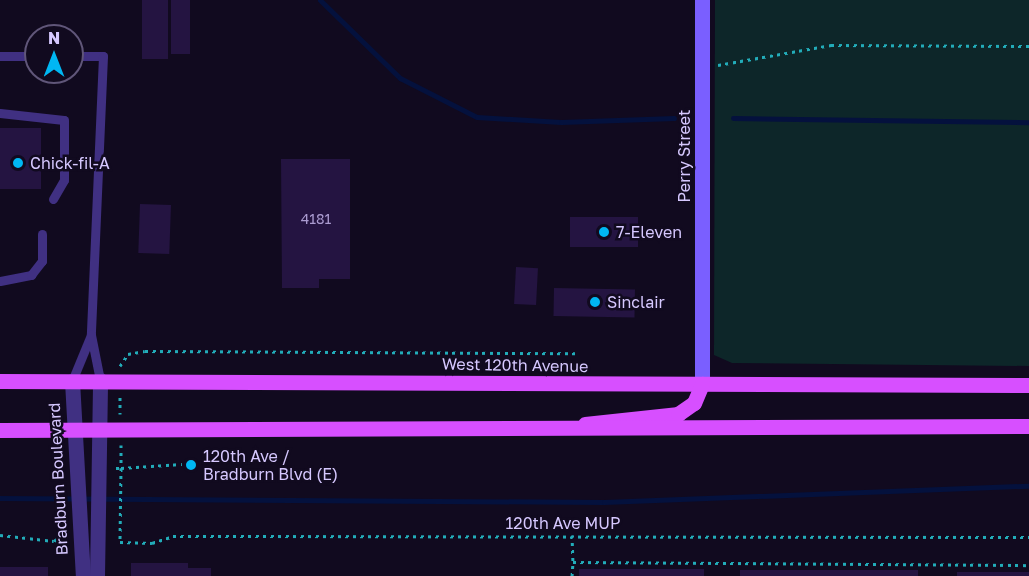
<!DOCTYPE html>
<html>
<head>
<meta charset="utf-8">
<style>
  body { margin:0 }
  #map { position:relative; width:1029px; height:576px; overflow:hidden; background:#110a1f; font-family:"Golos Text",sans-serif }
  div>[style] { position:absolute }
  .green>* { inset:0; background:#0d2629 }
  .stream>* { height:5px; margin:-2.5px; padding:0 2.5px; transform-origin:2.5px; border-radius:2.5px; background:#04113d }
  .building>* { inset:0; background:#241441; transform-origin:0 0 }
  .path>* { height:3px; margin-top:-1.5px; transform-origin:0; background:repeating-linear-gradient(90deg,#22acb9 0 3px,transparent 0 7.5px) }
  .lane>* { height:9px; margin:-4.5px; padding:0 4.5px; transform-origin:4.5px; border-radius:4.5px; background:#403082 }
  .street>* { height:15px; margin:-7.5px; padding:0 7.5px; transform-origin:7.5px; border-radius:7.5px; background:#403082 }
  .secondary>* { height:15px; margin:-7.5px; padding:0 7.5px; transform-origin:7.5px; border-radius:7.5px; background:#7a5fff }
  .primary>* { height:15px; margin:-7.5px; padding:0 7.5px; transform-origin:7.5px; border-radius:7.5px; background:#d74fff }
  .dots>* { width:16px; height:16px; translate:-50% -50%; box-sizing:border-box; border:3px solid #110a1f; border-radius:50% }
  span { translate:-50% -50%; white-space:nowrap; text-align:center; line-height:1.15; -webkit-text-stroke:5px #110a1f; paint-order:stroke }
  .number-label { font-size:14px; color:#aa9bd0 }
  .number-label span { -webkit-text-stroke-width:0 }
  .street-label { font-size:16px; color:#d6c8ff }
  .poi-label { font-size:16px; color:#d6c8ff }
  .left { translate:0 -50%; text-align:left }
  .north { position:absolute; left:24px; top:24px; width:60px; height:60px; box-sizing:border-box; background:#110a1f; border:2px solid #605679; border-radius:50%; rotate:0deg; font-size:16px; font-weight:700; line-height:24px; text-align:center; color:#d6c8ff }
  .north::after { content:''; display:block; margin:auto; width:21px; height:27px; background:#00b7f3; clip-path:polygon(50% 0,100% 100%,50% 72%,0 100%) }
</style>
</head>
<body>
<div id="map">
  <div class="green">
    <i style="clip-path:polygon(715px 0,1029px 0,1029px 366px,732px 363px,714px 355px)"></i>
  </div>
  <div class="stream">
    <i style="left:320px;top:0;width:112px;rotate:44.3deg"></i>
    <i style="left:400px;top:78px;width:86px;rotate:26.9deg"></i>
    <i style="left:477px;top:117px;width:84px;rotate:3.4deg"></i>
    <i style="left:561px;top:122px;width:113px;rotate:-2deg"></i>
    <i style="left:733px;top:118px;width:296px;rotate:0.8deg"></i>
    <i style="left:0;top:498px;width:604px;rotate:0.38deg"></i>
    <i style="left:604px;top:502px;width:425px;rotate:-2.2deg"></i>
  </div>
  <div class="building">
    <i style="left:142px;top:0;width:26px;height:59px"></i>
    <i style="left:171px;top:0;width:19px;height:54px"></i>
    <i style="left:0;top:128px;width:41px;height:61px"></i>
    <i style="clip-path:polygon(281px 159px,350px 159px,350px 279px,319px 279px,319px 288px,282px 288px)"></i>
    <i style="left:140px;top:204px;width:31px;height:49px;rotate:2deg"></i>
    <i style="left:638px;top:217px;width:30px;height:68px;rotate:90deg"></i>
    <i style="left:516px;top:267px;width:22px;height:37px;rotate:3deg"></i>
    <i style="left:554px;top:288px;width:81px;height:28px;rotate:1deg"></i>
    <i style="clip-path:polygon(131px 563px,188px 563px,188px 568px,211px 568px,211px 576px,131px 576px)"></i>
    <i style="left:0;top:567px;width:48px;height:9px"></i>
    <i style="left:579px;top:569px;width:125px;height:7px"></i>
    <i style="left:740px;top:570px;width:178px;height:6px"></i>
    <i style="left:957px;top:572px;width:72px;height:4px"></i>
  </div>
  <div class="path">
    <i style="left:718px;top:65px;width:115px;rotate:-10deg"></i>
    <i style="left:831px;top:45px;width:198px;rotate:0.3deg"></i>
    <i style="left:120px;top:366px;width:14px;rotate:-56deg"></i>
    <i style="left:128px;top:354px;width:17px;rotate:-10deg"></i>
    <i style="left:145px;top:351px;width:430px;rotate:0.3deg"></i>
    <i style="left:120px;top:397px;width:17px;rotate:90deg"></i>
    <i style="left:121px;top:445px;width:23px;rotate:90deg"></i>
    <i style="left:121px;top:468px;width:61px;rotate:-3.8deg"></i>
    <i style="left:116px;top:468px;width:5px"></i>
    <i style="left:121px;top:468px;width:74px;rotate:90.8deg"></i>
    <i style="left:120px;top:542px;width:32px;rotate:2deg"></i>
    <i style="left:152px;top:543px;width:22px;rotate:-18deg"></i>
    <i style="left:173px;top:536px;width:856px;rotate:0.07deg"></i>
    <i style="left:0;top:535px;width:54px;rotate:6.3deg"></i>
    <i style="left:54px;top:541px;width:12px;rotate:-35deg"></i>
    <i style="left:572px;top:535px;width:27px;rotate:88deg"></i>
    <i style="left:573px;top:562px;width:456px;rotate:0.4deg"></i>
    <i style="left:572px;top:576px;width:14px;rotate:-86deg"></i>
  </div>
  <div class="lane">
    <i style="left:0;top:56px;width:36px"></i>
    <i style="left:72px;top:56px;width:31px"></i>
    <i style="left:103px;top:56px;width:279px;rotate:92.5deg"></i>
    <i style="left:91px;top:335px;width:46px;rotate:78.7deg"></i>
    <i style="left:0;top:113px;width:64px;rotate:6.2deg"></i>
    <i style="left:64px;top:120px;width:60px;rotate:90deg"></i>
    <i style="left:64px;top:180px;width:22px;rotate:120deg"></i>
    <i style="left:0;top:281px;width:32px;rotate:-11deg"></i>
    <i style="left:31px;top:275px;width:18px;rotate:-52deg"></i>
    <i style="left:42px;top:261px;width:27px;rotate:-90deg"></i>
    <i style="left:72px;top:381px;width:50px;rotate:-67.6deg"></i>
  </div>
  <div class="street">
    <i style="left:72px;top:381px;width:195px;rotate:86.8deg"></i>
    <i style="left:97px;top:576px;width:196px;rotate:-89.1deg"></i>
  </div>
  <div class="secondary">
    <i style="left:702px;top:0;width:384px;rotate:90deg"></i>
  </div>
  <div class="primary">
    <i style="left:0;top:381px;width:1029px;rotate:0.22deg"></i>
    <i style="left:585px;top:424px;width:94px;rotate:-6.1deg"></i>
    <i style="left:678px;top:414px;width:19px;rotate:-35deg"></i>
    <i style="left:694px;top:403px;width:21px;rotate:-67deg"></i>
    <i style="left:0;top:430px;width:1029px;rotate:-0.22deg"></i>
  </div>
  <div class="dots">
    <i style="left:18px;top:163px;background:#00b7f3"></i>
    <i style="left:604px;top:232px;background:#00b7f3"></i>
    <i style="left:595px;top:302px;background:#00b7f3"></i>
    <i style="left:191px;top:465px;background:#00b7f3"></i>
  </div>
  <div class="number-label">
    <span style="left:316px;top:219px">4181</span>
  </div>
  <div class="street-label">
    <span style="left:684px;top:156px;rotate:-90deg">Perry Street</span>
    <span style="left:515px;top:365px;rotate:1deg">West 120th Avenue</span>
    <span style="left:58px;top:479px;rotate:-93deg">Bradburn Boulevard</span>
    <span style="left:563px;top:523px">120th Ave MUP</span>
  </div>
  <div class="poi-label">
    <span class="left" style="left:30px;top:163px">Chick-fil-A</span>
    <span class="left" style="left:616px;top:232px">7-Eleven</span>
    <span class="left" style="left:607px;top:302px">Sinclair</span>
    <span class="left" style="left:203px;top:465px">120th Ave /<br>Bradburn Blvd (E)</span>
  </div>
  <div class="north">N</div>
</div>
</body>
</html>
